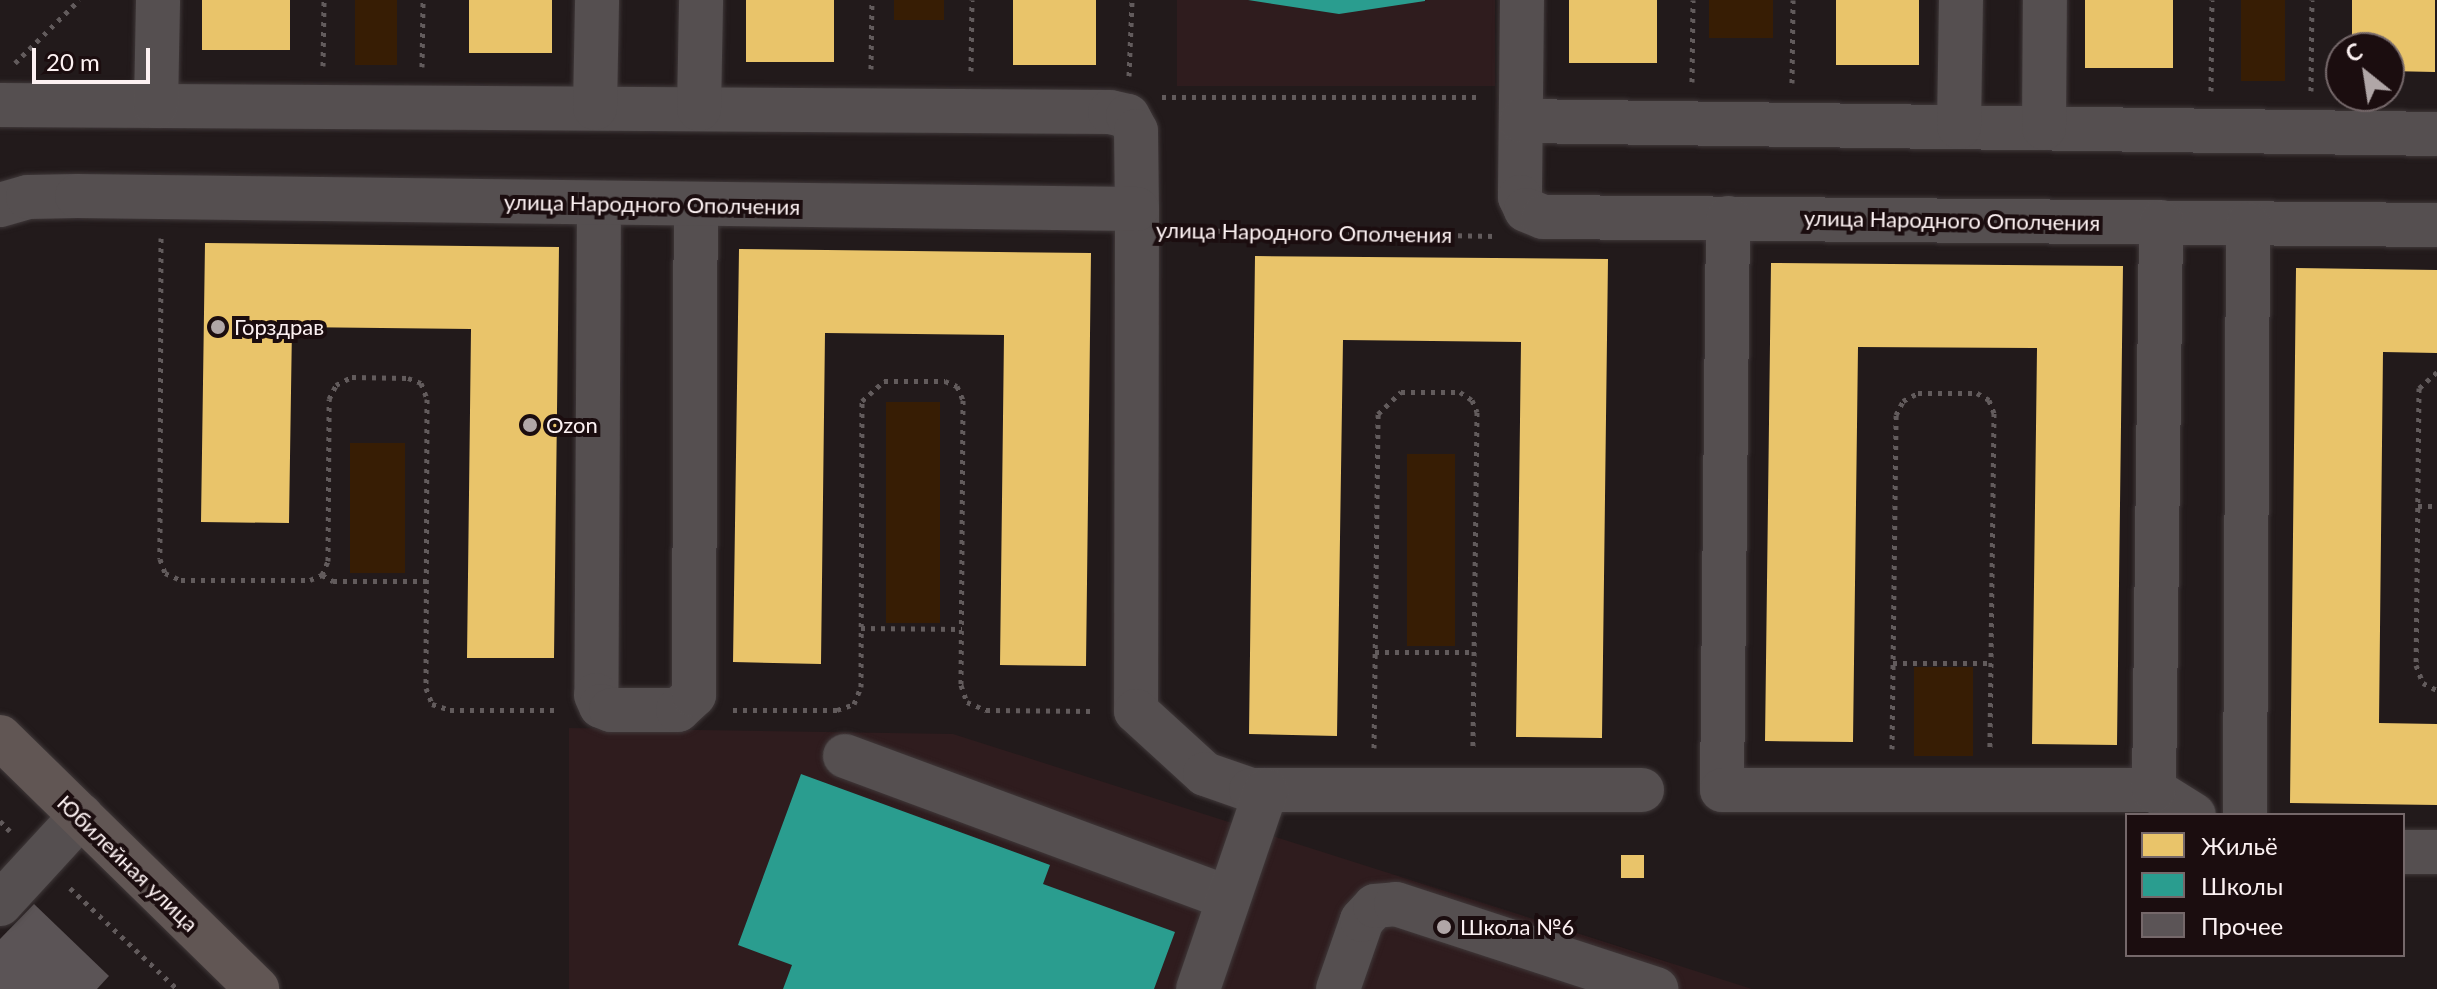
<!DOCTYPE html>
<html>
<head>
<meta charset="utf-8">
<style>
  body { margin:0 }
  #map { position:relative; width:2437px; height:989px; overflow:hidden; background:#221a1b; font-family:Lato,sans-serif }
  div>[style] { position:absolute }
  .built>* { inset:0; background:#2f1c1e; transform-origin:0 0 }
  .green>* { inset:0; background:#371d04; transform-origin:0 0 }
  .homes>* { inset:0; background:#e9c46a; transform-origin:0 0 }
  .schools>* { inset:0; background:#2a9d8f }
  .building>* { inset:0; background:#5b5456 }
  .path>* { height:5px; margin-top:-2.5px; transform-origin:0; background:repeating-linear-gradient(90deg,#625b5c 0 4px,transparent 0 10px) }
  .roads { filter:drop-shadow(0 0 2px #3f3839) drop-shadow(0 0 2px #3f3839) }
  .minor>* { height:44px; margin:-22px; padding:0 22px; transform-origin:22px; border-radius:22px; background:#554f50 }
  .major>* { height:44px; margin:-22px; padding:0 22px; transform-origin:22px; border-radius:22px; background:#615654 }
  .dots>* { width:22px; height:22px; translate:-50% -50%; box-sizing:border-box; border:4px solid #1b0d0f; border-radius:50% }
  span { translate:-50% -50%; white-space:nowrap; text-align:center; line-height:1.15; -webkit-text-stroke:8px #1b0d0f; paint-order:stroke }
  .street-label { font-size:22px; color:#fcf1f2 }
  .poi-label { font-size:22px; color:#fcf1f2 }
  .left { translate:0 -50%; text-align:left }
  .legend { position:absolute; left:2125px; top:813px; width:280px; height:144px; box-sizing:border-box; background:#1b0d0f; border:2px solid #75686a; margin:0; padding:10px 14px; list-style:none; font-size:24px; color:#fcf1f2 }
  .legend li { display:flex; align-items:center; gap:16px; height:40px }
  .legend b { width:40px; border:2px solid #75686a }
  .north { position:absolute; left:2325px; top:32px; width:80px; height:80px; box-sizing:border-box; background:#1b0d0f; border:2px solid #75686a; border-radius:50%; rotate:330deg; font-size:22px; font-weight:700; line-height:32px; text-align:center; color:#fcf1f2 }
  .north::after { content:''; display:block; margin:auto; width:28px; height:36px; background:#b0a6a7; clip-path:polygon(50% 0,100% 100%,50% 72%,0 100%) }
  .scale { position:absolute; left:32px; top:48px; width:118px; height:36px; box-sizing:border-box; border:4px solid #fcf1f2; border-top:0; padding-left:10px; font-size:24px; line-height:28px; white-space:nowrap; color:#fcf1f2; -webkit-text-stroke:6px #1b0d0f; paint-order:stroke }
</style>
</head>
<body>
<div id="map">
  <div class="built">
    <i style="left:1177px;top:0;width:318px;height:86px"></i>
    <i style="clip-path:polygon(569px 728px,953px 734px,1752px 989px,569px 989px)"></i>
  </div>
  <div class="green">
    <i style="left:355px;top:0;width:42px;height:65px"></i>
    <i style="left:894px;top:0;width:50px;height:20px"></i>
    <i style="left:1709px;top:0;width:64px;height:38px"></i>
    <i style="left:2241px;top:0;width:44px;height:81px"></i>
    <i style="left:886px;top:402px;width:54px;height:221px"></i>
    <i style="left:350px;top:443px;width:55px;height:130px"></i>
    <i style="left:1407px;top:454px;width:48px;height:192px"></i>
    <i style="left:1914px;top:667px;width:59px;height:89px"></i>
  </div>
  <div class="homes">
    <i style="left:202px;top:0;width:88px;height:50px"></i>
    <i style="left:469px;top:0;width:83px;height:53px"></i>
    <i style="left:746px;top:0;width:88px;height:62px"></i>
    <i style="left:1013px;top:0;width:83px;height:65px"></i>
    <i style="left:1569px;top:0;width:88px;height:63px"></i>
    <i style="left:1836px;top:0;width:83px;height:65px"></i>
    <i style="left:2085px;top:0;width:88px;height:68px"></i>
    <i style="clip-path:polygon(2352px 0,2435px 0,2435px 72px,2389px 71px,2389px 48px,2352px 48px)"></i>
    <i style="clip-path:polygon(205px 243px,559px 247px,554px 658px,467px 658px,471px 329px,292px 327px,289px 523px,201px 522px)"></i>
    <i style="clip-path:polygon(739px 249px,1091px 253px,1086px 666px,1000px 665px,1004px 335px,825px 333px,821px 664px,733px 662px)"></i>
    <i style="clip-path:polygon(1255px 256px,1608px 259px,1602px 738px,1516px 737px,1521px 342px,1343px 340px,1337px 736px,1249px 734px)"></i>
    <i style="clip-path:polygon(1771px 263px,2123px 266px,2117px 745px,2032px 744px,2037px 348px,1858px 347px,1853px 742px,1765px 741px)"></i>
    <i style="clip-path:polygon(2296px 268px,2437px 270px,2437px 353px,2383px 352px,2379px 723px,2437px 724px,2437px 805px,2290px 803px)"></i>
    <i style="left:1621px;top:855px;width:23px;height:23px"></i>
  </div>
  <div class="schools">
    <i style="clip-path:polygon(1248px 0,1425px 0,1425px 1px,1339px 14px)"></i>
    <i style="clip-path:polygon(801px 774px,1050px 865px,1043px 884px,1175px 932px,1154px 989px,783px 989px,792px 965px,738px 945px)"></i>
  </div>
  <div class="building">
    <i style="clip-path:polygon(34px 904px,109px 976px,97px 989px,0 989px,0 939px)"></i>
  </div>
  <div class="path">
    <i style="left:15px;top:63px;width:90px;rotate:-44.5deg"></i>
    <i style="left:323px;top:66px;width:66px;rotate:-89.1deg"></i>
    <i style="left:422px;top:67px;width:67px;rotate:-89.1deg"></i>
    <i style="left:871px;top:69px;width:69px;rotate:-89.2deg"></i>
    <i style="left:971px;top:71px;width:71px;rotate:-89.2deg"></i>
    <i style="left:1129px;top:76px;width:76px;rotate:-87.7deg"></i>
    <i style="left:1692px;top:82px;width:82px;rotate:-89.3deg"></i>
    <i style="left:1792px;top:83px;width:83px;rotate:-89.3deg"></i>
    <i style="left:2211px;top:91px;width:91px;rotate:-89.4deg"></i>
    <i style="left:2311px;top:91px;width:91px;rotate:-89.4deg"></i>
    <i style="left:1162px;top:97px;width:318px"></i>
    <i style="left:1178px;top:230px;width:318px;rotate:1.1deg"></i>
    <i style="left:161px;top:238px;width:321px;rotate:90.2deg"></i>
    <i style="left:160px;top:559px;width:15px;rotate:70deg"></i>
    <i style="left:165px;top:573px;width:17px;rotate:24deg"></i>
    <i style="left:181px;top:580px;width:129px"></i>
    <i style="left:310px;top:580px;width:13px;rotate:-23deg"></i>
    <i style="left:322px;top:575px;width:15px;rotate:-67deg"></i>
    <i style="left:328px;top:561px;width:162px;rotate:-89.6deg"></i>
    <i style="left:329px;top:399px;width:16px;rotate:-63deg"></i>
    <i style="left:336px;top:385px;width:18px;rotate:-27deg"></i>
    <i style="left:352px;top:377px;width:56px;rotate:1deg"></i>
    <i style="left:408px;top:378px;width:14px;rotate:21deg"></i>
    <i style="left:421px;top:383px;width:17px;rotate:69deg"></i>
    <i style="left:427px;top:399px;width:289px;rotate:90.2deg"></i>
    <i style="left:426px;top:688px;width:17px;rotate:69deg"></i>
    <i style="left:432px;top:704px;width:19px;rotate:18deg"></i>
    <i style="left:450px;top:710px;width:108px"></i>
    <i style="left:2437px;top:372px;width:24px;rotate:138deg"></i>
    <i style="left:2419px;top:388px;width:277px;rotate:90.6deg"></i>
    <i style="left:2416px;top:665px;width:19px;rotate:69deg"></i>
    <i style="left:2423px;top:683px;width:16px;rotate:27deg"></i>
    <i style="left:2418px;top:506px;width:19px"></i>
    <i style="left:322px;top:575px;width:13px;rotate:29deg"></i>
    <i style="left:333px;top:581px;width:94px"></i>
    <i style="left:861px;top:628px;width:101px;rotate:0.6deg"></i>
    <i style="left:1375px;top:652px;width:99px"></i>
    <i style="left:1893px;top:663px;width:98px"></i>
    <i style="left:733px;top:710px;width:104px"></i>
    <i style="left:837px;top:710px;width:18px;rotate:-19deg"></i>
    <i style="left:854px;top:704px;width:18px;rotate:-68deg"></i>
    <i style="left:861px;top:687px;width:286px;rotate:-89.8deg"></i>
    <i style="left:862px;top:401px;width:30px;rotate:-42deg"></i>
    <i style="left:884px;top:381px;width:61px"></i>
    <i style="left:945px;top:381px;width:13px;rotate:23deg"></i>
    <i style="left:957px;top:386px;width:15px;rotate:67deg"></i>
    <i style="left:963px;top:400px;width:285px;rotate:90.4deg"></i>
    <i style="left:961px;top:685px;width:18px;rotate:71deg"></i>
    <i style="left:967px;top:702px;width:21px;rotate:23deg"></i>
    <i style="left:986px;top:710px;width:108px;rotate:0.5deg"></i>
    <i style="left:1374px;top:748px;width:334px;rotate:-89.3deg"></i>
    <i style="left:1378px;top:414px;width:32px;rotate:-44deg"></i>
    <i style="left:1401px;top:392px;width:59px"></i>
    <i style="left:1460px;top:392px;width:14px;rotate:34deg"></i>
    <i style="left:1472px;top:400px;width:13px;rotate:67deg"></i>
    <i style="left:1477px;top:412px;width:337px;rotate:90.7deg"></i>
    <i style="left:1892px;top:749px;width:334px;rotate:-89.3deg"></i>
    <i style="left:1896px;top:415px;width:16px;rotate:-63deg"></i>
    <i style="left:1903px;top:401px;width:17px;rotate:-28deg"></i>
    <i style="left:1918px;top:393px;width:59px"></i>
    <i style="left:1977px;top:393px;width:14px;rotate:30deg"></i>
    <i style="left:1989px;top:400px;width:14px;rotate:69deg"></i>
    <i style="left:1994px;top:413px;width:336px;rotate:90.7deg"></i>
    <i style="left:0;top:821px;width:14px;rotate:45deg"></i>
    <i style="left:70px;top:888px;width:147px;rotate:43.3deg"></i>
  </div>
  <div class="roads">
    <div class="minor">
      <i style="left:1522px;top:0;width:197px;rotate:90.6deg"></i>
      <i style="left:1520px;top:197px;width:14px;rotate:65deg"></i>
      <i style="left:1526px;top:210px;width:18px;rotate:22deg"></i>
      <i style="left:1543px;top:217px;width:894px;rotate:0.51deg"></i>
      <i style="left:0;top:105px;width:1110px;rotate:0.36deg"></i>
      <i style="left:1110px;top:112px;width:18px;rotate:13deg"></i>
      <i style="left:1128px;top:116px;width:17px;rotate:62deg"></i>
      <i style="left:1136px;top:131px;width:78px;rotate:89.3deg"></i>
      <i style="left:1137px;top:209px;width:502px;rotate:90.11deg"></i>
      <i style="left:1136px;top:711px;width:93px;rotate:42.4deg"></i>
      <i style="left:1205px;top:774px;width:49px;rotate:19.2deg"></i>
      <i style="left:1251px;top:790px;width:391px"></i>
      <i style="left:156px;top:106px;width:106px;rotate:-88.9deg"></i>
      <i style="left:595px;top:108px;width:108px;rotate:-88.9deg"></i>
      <i style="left:699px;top:109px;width:109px;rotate:-88.9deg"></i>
      <i style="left:1521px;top:121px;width:916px;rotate:0.81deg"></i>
      <i style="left:1959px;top:127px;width:127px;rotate:-89.1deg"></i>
      <i style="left:2044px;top:128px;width:128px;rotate:-89.6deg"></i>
      <i style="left:599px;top:203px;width:492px;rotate:90.3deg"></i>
      <i style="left:596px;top:695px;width:12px;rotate:66deg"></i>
      <i style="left:601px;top:706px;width:11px;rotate:22deg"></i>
      <i style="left:611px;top:710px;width:67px"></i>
      <i style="left:678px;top:710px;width:22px;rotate:-43deg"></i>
      <i style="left:694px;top:695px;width:491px;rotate:-89.8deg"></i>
      <i style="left:0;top:205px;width:29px;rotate:-16deg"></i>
      <i style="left:28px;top:197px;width:49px;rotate:-1.2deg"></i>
      <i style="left:77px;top:196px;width:1060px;rotate:0.7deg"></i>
      <i style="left:1728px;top:218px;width:572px;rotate:90.6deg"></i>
      <i style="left:1722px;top:790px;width:432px"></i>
      <i style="left:2154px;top:790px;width:47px;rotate:32deg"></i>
      <i style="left:845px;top:756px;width:409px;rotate:20.3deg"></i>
      <i style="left:2154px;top:790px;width:568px;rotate:-89.29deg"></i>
      <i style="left:2245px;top:815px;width:591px;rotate:-89.71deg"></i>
      <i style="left:2403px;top:852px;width:34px"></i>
      <i style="left:0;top:904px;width:120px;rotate:-47.4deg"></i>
      <i style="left:1198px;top:989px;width:210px;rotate:-71.1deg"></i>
      <i style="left:1338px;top:989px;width:73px;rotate:-70.8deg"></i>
      <i style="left:1362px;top:920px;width:19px;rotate:-47deg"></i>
      <i style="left:1375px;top:906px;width:21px;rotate:-5deg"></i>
      <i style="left:1396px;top:904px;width:274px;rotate:18.1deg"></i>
    </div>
    <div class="major">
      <i style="left:0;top:737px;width:360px;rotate:44.4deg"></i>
    </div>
  </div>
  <div class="dots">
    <i style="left:218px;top:327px;background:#b0a6a7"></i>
    <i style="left:530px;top:425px;background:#b0a6a7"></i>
    <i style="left:1444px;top:927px;background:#b0a6a7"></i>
  </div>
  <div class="street-label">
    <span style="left:652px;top:204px;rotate:1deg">улица Народного Ополчения</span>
    <span style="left:1952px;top:220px;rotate:1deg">улица Народного Ополчения</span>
    <span style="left:1304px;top:232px;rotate:1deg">улица Народного Ополчения</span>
    <span style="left:128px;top:863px;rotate:44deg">Юбилейная улица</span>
  </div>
  <div class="poi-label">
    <span class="left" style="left:234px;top:327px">Горздрав</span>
    <span class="left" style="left:546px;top:425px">Ozon</span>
    <span class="left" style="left:1460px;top:927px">Школа №6</span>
  </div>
  <ul class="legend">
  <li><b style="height:22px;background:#e9c46a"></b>Жильё</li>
  <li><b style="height:22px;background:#2a9d8f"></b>Школы</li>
  <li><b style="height:22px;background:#5b5456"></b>Прочее</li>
  </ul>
  <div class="north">С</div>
  <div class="scale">20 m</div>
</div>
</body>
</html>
